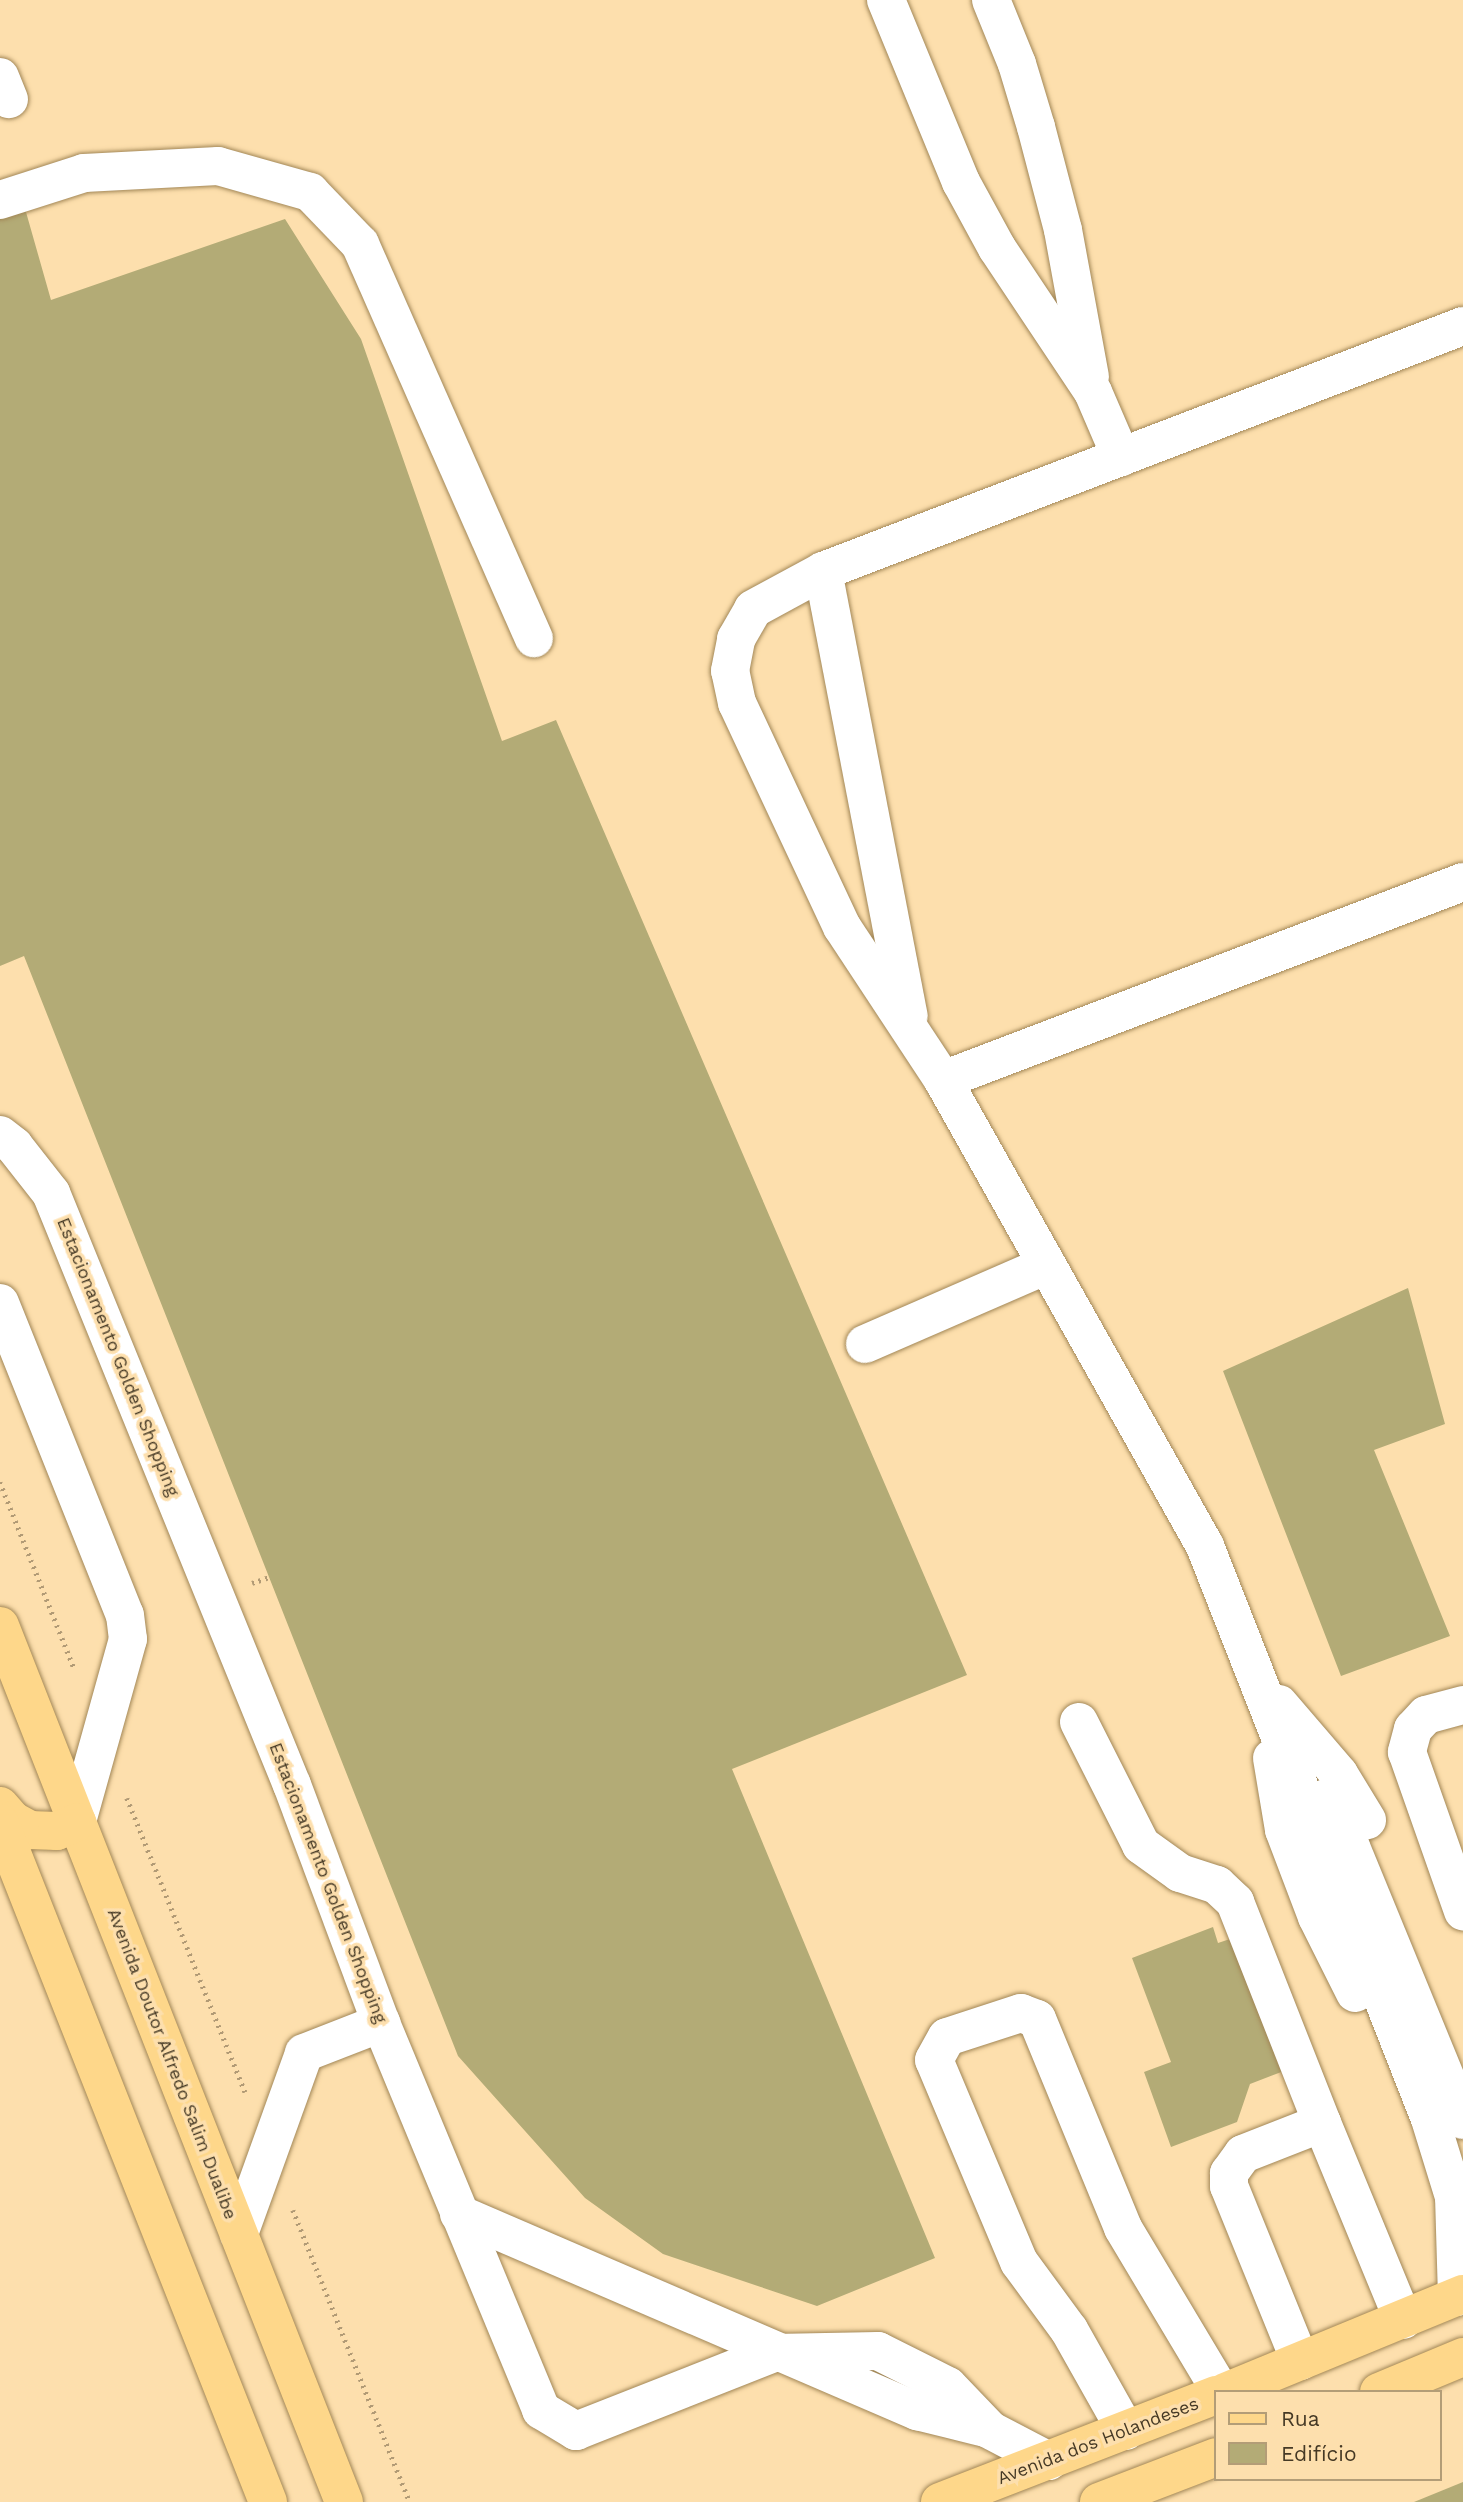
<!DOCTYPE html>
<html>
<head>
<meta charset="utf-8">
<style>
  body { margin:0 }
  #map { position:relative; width:1463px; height:2502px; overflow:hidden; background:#fddfad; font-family:"Work Sans",sans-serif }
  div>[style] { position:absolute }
  .building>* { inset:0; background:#b3ab76 }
  .path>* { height:4.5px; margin-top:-2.25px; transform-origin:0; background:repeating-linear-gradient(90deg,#b19a75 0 2px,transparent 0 7px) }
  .roads { filter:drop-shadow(0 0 2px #a28757) drop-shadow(0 0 2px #a28757) }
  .minor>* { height:38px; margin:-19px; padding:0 19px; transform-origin:19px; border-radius:19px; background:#fff }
  .major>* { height:38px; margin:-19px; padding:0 19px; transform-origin:19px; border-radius:19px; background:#fed78a }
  span { translate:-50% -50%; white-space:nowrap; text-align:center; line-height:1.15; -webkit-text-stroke:7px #fddfad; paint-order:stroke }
  .street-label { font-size:18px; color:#453925 }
  .legend { position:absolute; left:1214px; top:2390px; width:228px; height:91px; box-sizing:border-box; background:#fddfad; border:2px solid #b39d77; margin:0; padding:9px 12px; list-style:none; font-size:21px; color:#453925 }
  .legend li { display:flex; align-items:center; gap:14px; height:35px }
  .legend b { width:35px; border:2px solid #b39d77 }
</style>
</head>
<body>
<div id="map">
  <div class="building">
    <i style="clip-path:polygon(24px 205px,51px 300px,285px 219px,361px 339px,502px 741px,556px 720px,967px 1675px,732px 1769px,935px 2258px,817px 2306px,663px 2254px,585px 2198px,458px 2056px,24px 956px,0 966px,0 215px)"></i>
    <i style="clip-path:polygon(1408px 1288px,1445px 1424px,1374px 1450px,1450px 1636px,1341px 1676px,1223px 1371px)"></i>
    <i style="clip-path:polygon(1213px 1927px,1218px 1943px,1233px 1938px,1284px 2071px,1250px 2084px,1237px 2122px,1171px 2147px,1144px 2072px,1171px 2062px,1132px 1958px)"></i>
    <i style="clip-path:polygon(1463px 2482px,1463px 2502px,1414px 2502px)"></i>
  </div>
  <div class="path">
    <i style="left:0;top:1482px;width:202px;rotate:68.3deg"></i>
    <i style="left:252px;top:1583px;width:18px;rotate:-19deg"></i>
    <i style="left:127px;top:1798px;width:317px;rotate:68.1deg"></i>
    <i style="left:293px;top:2210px;width:315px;rotate:68.2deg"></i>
  </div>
  <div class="roads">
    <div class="minor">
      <i style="left:886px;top:0;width:197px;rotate:67.6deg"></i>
      <i style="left:961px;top:182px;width:75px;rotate:61.4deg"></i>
      <i style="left:997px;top:248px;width:173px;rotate:56.3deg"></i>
      <i style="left:1093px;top:392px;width:71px;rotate:66.7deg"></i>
      <i style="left:991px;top:0;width:69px;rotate:67.9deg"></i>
      <i style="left:1017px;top:64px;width:66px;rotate:73.2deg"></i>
      <i style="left:1036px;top:127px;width:106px;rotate:75.3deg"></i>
      <i style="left:1063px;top:230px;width:149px;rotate:79.6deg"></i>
      <i style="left:0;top:77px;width:24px;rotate:68deg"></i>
      <i style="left:0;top:200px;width:88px;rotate:-17.8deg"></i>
      <i style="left:84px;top:173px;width:134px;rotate:-3deg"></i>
      <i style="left:218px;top:166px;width:96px;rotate:15.8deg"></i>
      <i style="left:310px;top:192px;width:72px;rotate:46.1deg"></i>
      <i style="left:360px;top:244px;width:431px;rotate:66.2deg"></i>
      <i style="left:823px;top:571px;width:453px;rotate:79.1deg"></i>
      <i style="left:943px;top:1080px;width:556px;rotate:-20.85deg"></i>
      <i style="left:0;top:1135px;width:18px;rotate:38deg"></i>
      <i style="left:14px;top:1146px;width:60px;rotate:51.8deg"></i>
      <i style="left:51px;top:1193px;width:639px;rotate:67.85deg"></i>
      <i style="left:292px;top:1785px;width:254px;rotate:69.5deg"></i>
      <i style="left:381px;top:2023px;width:419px;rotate:67.5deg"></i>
      <i style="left:541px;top:2410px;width:41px;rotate:31deg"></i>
      <i style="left:576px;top:2431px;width:213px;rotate:-21.5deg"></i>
      <i style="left:774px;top:2353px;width:104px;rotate:-1.1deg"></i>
      <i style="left:878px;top:2351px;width:78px;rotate:26.6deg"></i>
      <i style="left:948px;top:2386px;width:59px;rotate:46.4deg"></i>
      <i style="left:0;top:1303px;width:336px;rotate:68.2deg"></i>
      <i style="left:125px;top:1615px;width:24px;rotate:83deg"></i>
      <i style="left:128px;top:1639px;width:190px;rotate:105.6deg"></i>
      <i style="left:865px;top:1344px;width:198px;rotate:-23.5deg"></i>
      <i style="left:1279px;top:1704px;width:92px;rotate:49.4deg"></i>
      <i style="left:1339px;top:1774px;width:54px;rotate:58.7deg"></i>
      <i style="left:1463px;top:1705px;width:38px;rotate:165deg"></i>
      <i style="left:1426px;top:1715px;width:19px;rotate:133deg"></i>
      <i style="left:1413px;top:1729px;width:24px;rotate:105deg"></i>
      <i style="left:1407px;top:1752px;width:169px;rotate:70.6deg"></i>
      <i style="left:1079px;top:1722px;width:138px;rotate:63.2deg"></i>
      <i style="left:1141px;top:1845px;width:48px;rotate:35.7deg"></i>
      <i style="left:1180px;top:1873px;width:39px;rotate:18deg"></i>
      <i style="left:1217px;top:1885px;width:25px;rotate:43deg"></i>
      <i style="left:1235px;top:1902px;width:238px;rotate:68.5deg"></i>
      <i style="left:1322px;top:2123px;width:85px;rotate:158.6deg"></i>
      <i style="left:1243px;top:2154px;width:24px;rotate:126deg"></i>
      <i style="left:1229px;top:2173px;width:13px;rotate:90deg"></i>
      <i style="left:1229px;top:2186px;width:189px;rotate:67.9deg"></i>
      <i style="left:1272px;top:1758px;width:73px;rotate:80.5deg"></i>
      <i style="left:1284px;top:1830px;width:93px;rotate:69.2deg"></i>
      <i style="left:1317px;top:1917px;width:85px;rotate:63.4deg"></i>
      <i style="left:1326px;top:1798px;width:55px;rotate:63deg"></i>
      <i style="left:1351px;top:1847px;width:295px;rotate:67.7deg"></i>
      <i style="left:1322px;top:2123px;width:213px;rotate:67.6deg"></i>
      <i style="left:459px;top:2214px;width:499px;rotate:23.3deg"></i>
      <i style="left:917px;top:2411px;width:74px;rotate:14deg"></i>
      <i style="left:239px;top:2234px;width:192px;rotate:-70.2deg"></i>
      <i style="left:304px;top:2053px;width:83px;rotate:-21.3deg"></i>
      <i style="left:1457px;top:2297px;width:100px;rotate:-91.7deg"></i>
      <i style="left:1454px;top:2197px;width:82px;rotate:-107.1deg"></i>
      <i style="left:1430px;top:2119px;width:616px;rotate:-111.44deg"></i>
      <i style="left:1205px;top:1546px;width:535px;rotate:-119.35deg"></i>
      <i style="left:943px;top:1080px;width:183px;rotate:-123.4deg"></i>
      <i style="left:842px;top:927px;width:247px;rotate:-115.1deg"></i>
      <i style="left:737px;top:703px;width:33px;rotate:-102deg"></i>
      <i style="left:730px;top:671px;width:33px;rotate:-79deg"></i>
      <i style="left:736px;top:639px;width:34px;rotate:-60deg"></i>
      <i style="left:753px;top:609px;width:80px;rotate:-28.5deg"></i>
      <i style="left:823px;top:571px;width:685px;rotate:-20.95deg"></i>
      <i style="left:965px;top:2417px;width:95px;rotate:27.6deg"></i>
      <i style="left:1126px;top:2431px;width:116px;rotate:-119.4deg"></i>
      <i style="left:1069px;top:2330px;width:84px;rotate:-126.3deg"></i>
      <i style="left:1019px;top:2262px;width:219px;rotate:-112.8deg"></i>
      <i style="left:934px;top:2060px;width:26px;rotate:-61deg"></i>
      <i style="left:947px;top:2037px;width:78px;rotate:-18deg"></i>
      <i style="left:1021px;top:2013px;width:17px;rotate:21deg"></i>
      <i style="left:1037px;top:2019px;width:226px;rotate:67.6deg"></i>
      <i style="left:1123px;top:2228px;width:191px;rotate:59.1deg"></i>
    </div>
    <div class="major">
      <i style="left:0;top:1626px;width:941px;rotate:68.56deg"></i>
      <i style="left:0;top:1806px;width:18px;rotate:49deg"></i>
      <i style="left:12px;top:1820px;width:21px;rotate:29deg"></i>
      <i style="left:30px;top:1830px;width:27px;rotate:2deg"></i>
      <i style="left:57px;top:1831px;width:22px;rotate:-24deg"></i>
      <i style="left:0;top:1823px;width:730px;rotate:68.46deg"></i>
      <i style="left:1225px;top:2392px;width:257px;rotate:-22.4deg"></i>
      <i style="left:1379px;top:2392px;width:91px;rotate:-22.6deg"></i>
      <i style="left:940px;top:2502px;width:296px;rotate:-21.2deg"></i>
      <i style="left:1099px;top:2502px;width:125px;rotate:-21deg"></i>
    </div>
  </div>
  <div class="street-label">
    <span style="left:118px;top:1357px;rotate:68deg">Estacionamento Golden Shopping</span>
    <span style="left:328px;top:1883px;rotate:69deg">Estacionamento Golden Shopping</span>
    <span style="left:172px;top:2064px;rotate:69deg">Avenida Doutor Alfredo Salim Dualibe</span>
    <span style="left:1098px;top:2441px;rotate:-21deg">Avenida dos Holandeses</span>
  </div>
  <ul class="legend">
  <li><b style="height:9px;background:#fed78a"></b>Rua</li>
  <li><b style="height:19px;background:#b3ab76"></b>Edifício</li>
  </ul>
</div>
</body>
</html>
